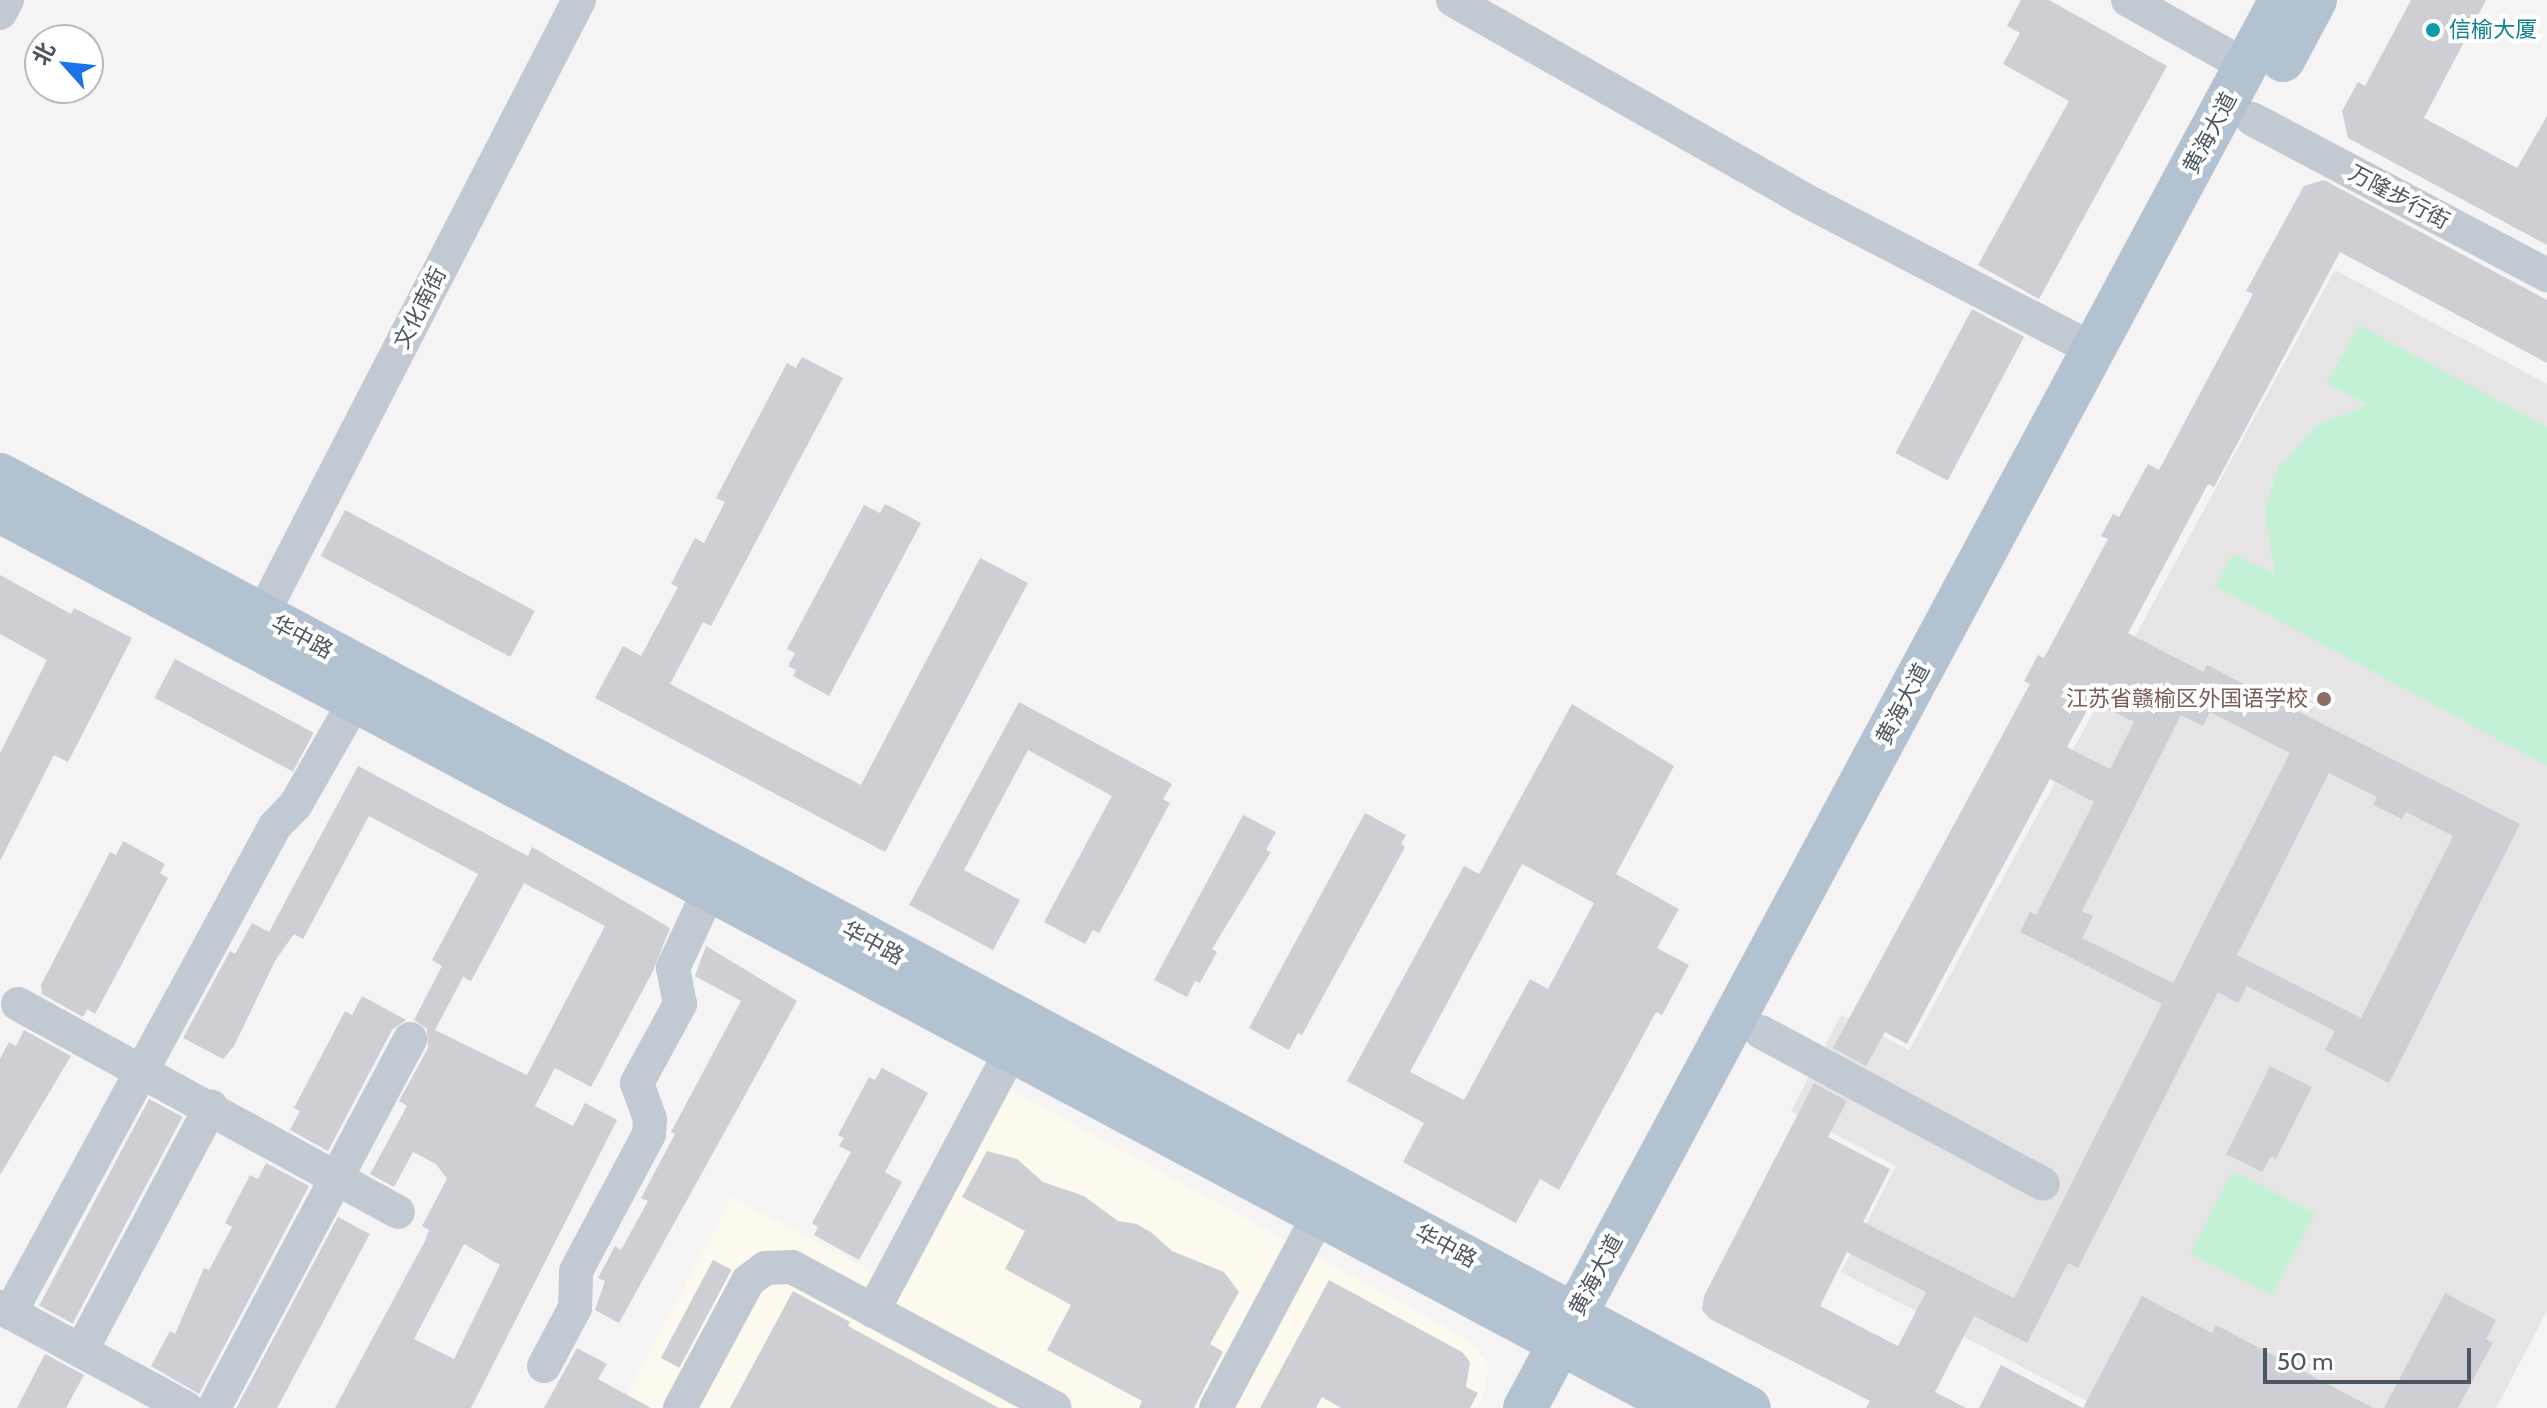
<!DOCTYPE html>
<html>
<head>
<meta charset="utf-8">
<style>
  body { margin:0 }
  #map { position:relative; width:2547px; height:1408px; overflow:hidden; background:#f5f3f3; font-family:Cabin,"Noto Sans SC",sans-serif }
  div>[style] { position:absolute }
  .commercial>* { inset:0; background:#fdf9ef }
  .education>* { inset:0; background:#e6e4e5 }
  .green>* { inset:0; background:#c3f1d5; transform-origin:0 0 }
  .building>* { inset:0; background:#cdcfd5; transform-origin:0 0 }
  .minor>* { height:34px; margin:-17px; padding:0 17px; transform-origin:17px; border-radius:17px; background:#c1cad2 }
  .major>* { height:44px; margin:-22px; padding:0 22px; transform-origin:22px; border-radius:22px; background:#b3c2d1 }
  .dots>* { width:22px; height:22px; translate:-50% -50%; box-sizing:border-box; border:4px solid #fff; border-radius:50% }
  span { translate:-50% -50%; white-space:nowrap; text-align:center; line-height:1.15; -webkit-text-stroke:8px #fff; paint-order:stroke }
  .culture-label { font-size:22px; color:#0d838f }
  .left { translate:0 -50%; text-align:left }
  .street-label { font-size:22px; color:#4a5661 }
  .education-label { font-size:22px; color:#785e54 }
  .right { translate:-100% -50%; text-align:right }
  .north { position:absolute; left:24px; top:24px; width:80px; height:80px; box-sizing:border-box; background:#fff; border:2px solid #b7bbc0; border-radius:50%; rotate:297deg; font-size:22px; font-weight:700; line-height:32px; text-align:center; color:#4a5661 }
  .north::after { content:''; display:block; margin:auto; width:28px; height:36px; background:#1a73e8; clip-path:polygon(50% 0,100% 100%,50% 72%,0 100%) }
  .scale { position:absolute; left:2263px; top:1348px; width:208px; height:36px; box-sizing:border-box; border:4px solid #4a5661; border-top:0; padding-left:10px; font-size:24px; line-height:28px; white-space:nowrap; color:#4a5661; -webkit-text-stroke:6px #fff; paint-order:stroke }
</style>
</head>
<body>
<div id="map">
  <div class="commercial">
    <i style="clip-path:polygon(980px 1073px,1455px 1332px,1476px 1347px,1488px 1366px,1485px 1390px,1476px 1408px,620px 1408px,732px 1197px,874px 1272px)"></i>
  </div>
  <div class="education">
    <i style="clip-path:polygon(2335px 270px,2547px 384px,2547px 1311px,2496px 1408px,2100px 1408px,1841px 1272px,1896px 1166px,1791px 1111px,1841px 1015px,1909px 1050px)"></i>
  </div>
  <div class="green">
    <i style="clip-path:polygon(2359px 325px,2547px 427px,2547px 766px,2215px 586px,2233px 553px,2275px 575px,2265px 511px,2278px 468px,2317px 425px,2367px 405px,2327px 383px)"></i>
    <i style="left:2233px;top:1171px;width:92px;height:93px;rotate:27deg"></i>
  </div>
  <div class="building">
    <i style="clip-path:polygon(2021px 0,2049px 0,2167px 66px,2039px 299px,1978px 265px,2069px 101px,2003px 64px,2020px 33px,2007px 26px)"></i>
    <i style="clip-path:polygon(2411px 0,2486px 0,2424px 118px,2517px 168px,2547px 116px,2547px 245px,2348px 138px,2342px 111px,2358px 82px,2365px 86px)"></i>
    <i style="clip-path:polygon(evenodd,2324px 180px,2547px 300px,2547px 363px,2340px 252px,2214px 487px,2208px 484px,2128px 633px,2203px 672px,2207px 665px,2520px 824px,2389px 1083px,2325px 1050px,2335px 1031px,2247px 986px,2238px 1003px,2218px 992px,2078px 1268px,2068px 1263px,2027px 1343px,1974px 1316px,1935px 1392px,1966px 1408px,1866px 1408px,1870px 1401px,1710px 1319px,1702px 1310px,1704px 1296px,1814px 1083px,1847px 1101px,1828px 1137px,1890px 1169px,1863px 1222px,2014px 1298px,2162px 1004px,2020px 932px,2030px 912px,2036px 915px,2094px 802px,2050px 779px,1907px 1044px,1885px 1032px,1866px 1066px,1833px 1048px,2030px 684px,2024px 681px,2038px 655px,2044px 658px,2108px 539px,2101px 536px,2113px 514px,2119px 517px,2148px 464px,2159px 470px,2253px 294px,2246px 291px,2304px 186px,2324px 180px,2092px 701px,2134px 722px,2110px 769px,2067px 747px,2092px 701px,2324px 180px,2210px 712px,2290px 753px,2173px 983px,2082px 938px,2093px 916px,2082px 911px,2181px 715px,2203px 726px,2210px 712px,2324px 180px,2329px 773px,2377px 797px,2373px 805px,2402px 819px,2406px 812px,2453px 836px,2361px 1018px,2237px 955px,2329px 773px,2324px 180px,1847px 1252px,1926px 1292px,1898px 1346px,1820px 1306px,1847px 1252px)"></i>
    <i style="left:1972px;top:309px;width:59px;height:163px;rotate:28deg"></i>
    <i style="clip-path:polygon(802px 357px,843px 378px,711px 626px,703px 622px,670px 684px,861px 785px,980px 558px,1028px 583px,885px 852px,595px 698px,623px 646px,641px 656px,678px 587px,671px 584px,695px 538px,704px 543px,725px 502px,716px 498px,787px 363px,796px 368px)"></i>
    <i style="clip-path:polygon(885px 504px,921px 523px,829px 696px,793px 676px,796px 670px,788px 666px,795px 653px,787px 649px,864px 505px,880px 513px)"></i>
    <i style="left:345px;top:510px;width:215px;height:52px;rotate:28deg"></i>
    <i style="clip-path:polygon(0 575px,71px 614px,74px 608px,132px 638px,68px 762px,54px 755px,0 861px,0 753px,47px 660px,0 634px)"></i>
    <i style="left:175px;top:659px;width:157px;height:44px;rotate:28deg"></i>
    <i style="clip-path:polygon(1019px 702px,1172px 784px,1163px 799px,1170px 803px,1128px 881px,1099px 933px,1093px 930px,1085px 944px,1044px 922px,1112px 796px,1028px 750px,964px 870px,1020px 900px,993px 950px,909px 905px)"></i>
    <i style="clip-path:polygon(evenodd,1572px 704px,1674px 766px,1616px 874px,1679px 909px,1657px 948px,1689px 965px,1662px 1015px,1656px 1012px,1559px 1190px,1540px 1179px,1516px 1223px,1403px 1162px,1424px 1123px,1347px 1081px,1464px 866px,1479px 874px,1572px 704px,1522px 864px,1594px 903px,1548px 989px,1530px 979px,1464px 1100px,1410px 1072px,1522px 864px)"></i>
    <i style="clip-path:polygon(evenodd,358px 766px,528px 856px,532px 847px,670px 928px,653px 971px,591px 1087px,555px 1068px,535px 1106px,573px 1126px,585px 1103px,617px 1120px,471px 1408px,335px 1408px,425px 1241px,429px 1230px,422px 1226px,447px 1179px,436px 1164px,413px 1152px,394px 1187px,370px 1174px,407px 1106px,399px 1101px,428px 1048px,427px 1029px,414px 1020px,442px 966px,432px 960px,478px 874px,369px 816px,303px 939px,294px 934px,275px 961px,234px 1046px,223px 1059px,183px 1038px,230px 951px,235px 954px,252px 923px,269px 932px,358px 766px,524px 883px,605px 926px,527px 1075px,435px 1030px,463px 977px,471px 981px,524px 883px,358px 766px,464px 1244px,500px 1265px,454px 1359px,414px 1339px,464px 1244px)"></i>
    <i style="clip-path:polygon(1365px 813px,1406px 835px,1401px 844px,1405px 847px,1302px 1035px,1298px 1033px,1289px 1050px,1249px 1028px)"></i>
    <i style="clip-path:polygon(1243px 815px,1276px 832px,1266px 850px,1271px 852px,1212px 949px,1217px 952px,1200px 983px,1195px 981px,1187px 997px,1154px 980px)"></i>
    <i style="clip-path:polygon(123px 841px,165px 864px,160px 873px,168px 878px,95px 1014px,87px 1009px,83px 1017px,42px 994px,41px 985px,110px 852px,116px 855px)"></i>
    <i style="clip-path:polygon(706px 946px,797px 1001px,619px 1323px,595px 1310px,605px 1281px,598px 1278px,615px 1246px,621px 1250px,648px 1201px,641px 1198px,675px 1134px,671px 1132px,741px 1001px,695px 976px)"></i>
    <i style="clip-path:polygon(362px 996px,406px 1020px,392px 1030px,328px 1151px,290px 1130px,300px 1111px,294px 1108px,345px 1011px,352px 1015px)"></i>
    <i style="clip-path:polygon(24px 1030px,71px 1056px,0 1175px,0 1059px,9px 1042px,16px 1046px)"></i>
    <i style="clip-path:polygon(2270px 1066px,2312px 1087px,2276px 1159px,2271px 1156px,2262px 1172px,2226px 1154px)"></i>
    <i style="clip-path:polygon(882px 1068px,928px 1093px,885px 1172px,902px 1182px,859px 1260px,814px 1235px,818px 1227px,812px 1223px,851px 1152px,839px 1146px,844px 1138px,838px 1135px,869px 1077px,875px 1080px)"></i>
    <i style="left:149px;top:1099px;width:38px;height:234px;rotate:28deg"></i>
    <i style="clip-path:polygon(987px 1151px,1017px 1159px,1043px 1182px,1084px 1196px,1118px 1221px,1137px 1224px,1152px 1233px,1172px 1251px,1224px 1272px,1239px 1292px,1210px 1344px,1223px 1352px,1194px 1408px,1139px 1408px,1142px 1401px,1047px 1350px,1071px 1305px,1005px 1269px,1025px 1231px,962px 1197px)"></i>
    <i style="clip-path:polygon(266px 1163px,309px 1186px,199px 1394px,151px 1366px,170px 1331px,175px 1334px,204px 1268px,209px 1270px,232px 1227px,225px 1223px,250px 1175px,258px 1179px)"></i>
    <i style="left:338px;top:1217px;width:36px;height:216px;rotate:28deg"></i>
    <i style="left:713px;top:1260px;width:21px;height:111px;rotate:28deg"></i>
    <i style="clip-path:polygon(1329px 1280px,1462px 1352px,1470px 1362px,1466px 1387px,1478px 1393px,1470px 1408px,1341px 1408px,1322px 1397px,1316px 1408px,1260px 1408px)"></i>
    <i style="clip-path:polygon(793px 1291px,850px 1322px,848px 1326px,999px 1408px,730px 1408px)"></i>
    <i style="clip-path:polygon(2445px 1293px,2496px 1320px,2486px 1339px,2493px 1343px,2479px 1368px,2458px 1408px,2384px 1408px)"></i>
    <i style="clip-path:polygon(2142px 1296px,2212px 1333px,2216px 1325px,2373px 1408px,1979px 1408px,2001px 1365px,2083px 1408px)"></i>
    <i style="clip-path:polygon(577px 1348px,607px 1364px,598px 1379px,651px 1408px,544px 1408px)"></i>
    <i style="clip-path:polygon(45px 1354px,84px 1375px,66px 1408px,17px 1408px)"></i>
  </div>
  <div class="minor">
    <i style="left:1453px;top:0;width:400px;rotate:29.6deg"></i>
    <i style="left:1801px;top:198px;width:330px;rotate:27.4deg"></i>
    <i style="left:2128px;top:0;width:135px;rotate:29.2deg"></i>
    <i style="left:0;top:13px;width:15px;rotate:-62deg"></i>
    <i style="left:2252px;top:119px;width:334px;rotate:27.9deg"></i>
    <i style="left:262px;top:615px;width:692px;rotate:-62.73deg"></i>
    <i style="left:18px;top:1004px;width:433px;rotate:28.7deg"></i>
    <i style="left:1761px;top:1032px;width:320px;rotate:28.3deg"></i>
    <i style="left:0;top:1307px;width:212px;rotate:28.5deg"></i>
    <i style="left:873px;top:1311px;width:292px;rotate:-62deg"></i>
    <i style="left:10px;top:1313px;width:554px;rotate:-61.45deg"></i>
    <i style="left:275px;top:826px;width:30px;rotate:-46deg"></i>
    <i style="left:296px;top:804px;width:119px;rotate:-60.2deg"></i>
    <i style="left:81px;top:1351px;width:277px;rotate:-62deg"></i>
    <i style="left:544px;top:1366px;width:66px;rotate:-61.9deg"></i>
    <i style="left:575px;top:1308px;width:37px;rotate:-88deg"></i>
    <i style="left:576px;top:1271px;width:155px;rotate:-61.9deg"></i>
    <i style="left:649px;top:1134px;width:15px;rotate:-86deg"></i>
    <i style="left:650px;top:1119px;width:38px;rotate:-110deg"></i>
    <i style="left:637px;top:1083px;width:90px;rotate:-61.4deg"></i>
    <i style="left:680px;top:1004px;width:37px;rotate:-101deg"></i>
    <i style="left:673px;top:968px;width:85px;rotate:-64.9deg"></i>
    <i style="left:214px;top:1408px;width:418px;rotate:-62deg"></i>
    <i style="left:680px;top:1408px;width:144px;rotate:-61.8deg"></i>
    <i style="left:748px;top:1281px;width:21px;rotate:-37deg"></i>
    <i style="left:765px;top:1268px;width:27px;rotate:-2deg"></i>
    <i style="left:792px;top:1267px;width:298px;rotate:28.2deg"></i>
    <i style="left:1216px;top:1408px;width:219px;rotate:-61.9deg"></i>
  </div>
  <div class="major">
    <i style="left:2283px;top:60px;width:68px;rotate:-61.9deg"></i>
    <i style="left:0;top:475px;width:1982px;rotate:28.08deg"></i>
    <i style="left:0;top:511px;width:1906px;rotate:28.07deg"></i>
    <i style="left:1525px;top:1408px;width:1598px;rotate:-61.77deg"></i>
  </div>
  <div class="dots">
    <i style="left:2433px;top:30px;background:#0f9aa8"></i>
    <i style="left:2324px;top:699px;background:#8d6e63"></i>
  </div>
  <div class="culture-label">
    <span class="left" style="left:2449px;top:30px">信榆大厦</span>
  </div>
  <div class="street-label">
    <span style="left:2210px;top:133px;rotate:-62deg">黄海大道</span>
    <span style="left:2399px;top:197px;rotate:28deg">万隆步行街</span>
    <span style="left:420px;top:308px;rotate:-63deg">文化南街</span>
    <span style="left:302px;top:637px;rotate:28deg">华中路</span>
    <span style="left:1903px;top:704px;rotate:-62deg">黄海大道</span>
    <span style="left:873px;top:943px;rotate:28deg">华中路</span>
    <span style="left:1446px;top:1246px;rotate:28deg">华中路</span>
    <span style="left:1596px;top:1275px;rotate:-62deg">黄海大道</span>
  </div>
  <div class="education-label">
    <span class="right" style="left:2308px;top:699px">江苏省赣榆区外国语学校</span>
  </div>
  <div class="north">北</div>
  <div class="scale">50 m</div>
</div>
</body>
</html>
